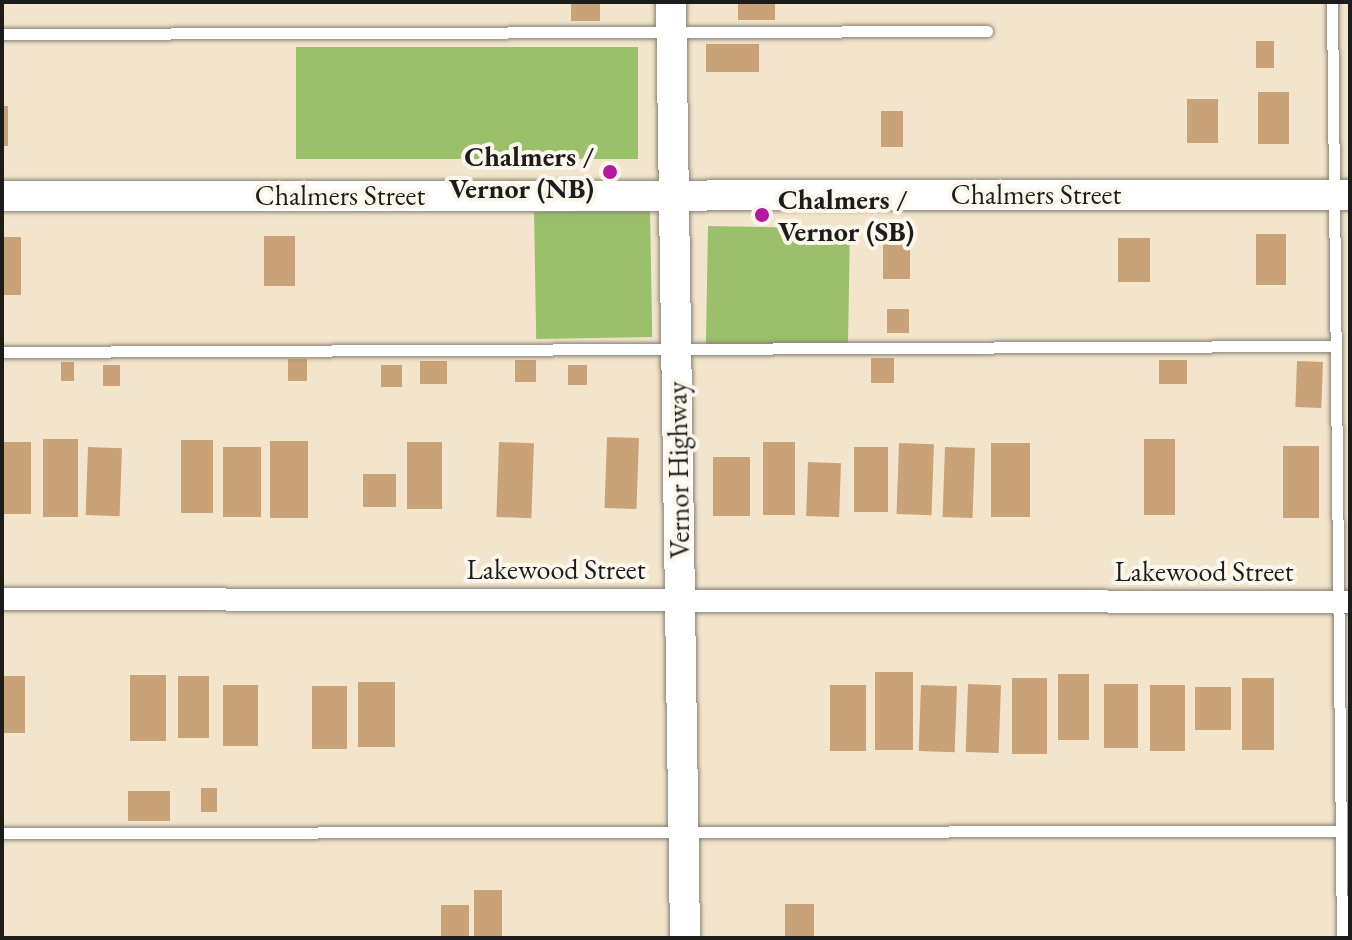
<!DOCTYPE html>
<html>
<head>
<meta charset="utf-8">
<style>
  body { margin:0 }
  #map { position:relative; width:1352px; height:940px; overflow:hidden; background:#f3e5cc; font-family:"EB Garamond",serif }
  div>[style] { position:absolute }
  .green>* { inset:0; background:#9ac06c; transform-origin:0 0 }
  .building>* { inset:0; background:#c9a277; transform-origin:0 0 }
  .roads { filter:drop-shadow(0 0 2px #888074) drop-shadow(0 0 2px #888074) }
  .lane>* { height:11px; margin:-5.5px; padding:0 5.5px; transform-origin:5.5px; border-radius:5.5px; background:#fff }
  .street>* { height:22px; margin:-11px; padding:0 11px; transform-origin:11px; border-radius:11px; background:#fff }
  .secondary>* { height:30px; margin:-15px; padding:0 15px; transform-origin:15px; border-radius:15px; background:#fff }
  .dots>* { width:22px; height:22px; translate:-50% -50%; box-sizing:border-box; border:4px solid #fbf7ec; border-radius:50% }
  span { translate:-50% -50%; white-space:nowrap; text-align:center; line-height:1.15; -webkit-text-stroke:8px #fbf7ec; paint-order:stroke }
  .poi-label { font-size:28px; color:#1c1c1c; font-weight:700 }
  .right { translate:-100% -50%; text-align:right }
  .left { translate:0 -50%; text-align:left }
  .street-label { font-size:28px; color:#1c1c1c }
  .frame { position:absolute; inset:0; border:4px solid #1c1c1c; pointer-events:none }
</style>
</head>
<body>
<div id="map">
  <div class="green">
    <i style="left:296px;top:47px;width:342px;height:112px"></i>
    <i style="left:650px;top:210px;width:127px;height:116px;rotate:89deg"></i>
    <i style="left:708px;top:226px;width:142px;height:123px;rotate:1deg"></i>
  </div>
  <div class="building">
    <i style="left:571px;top:2px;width:29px;height:19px"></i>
    <i style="left:738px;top:2px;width:37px;height:18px"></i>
    <i style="left:1256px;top:41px;width:18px;height:27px"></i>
    <i style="left:706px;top:44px;width:53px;height:28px"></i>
    <i style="left:1258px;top:92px;width:31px;height:52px"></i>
    <i style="left:1187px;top:99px;width:31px;height:44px"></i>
    <i style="left:2px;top:106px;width:6px;height:40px"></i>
    <i style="left:881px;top:111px;width:22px;height:36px"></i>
    <i style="left:1256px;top:234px;width:30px;height:51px"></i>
    <i style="left:264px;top:236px;width:31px;height:50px"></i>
    <i style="left:2px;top:237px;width:19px;height:58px"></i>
    <i style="left:883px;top:237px;width:27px;height:42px"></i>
    <i style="left:1118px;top:238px;width:32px;height:44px"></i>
    <i style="left:887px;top:309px;width:22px;height:24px"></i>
    <i style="left:871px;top:358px;width:23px;height:25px"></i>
    <i style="left:288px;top:359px;width:19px;height:22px"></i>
    <i style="left:515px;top:360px;width:21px;height:22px"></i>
    <i style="left:1159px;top:360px;width:28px;height:24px"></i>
    <i style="left:420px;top:361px;width:27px;height:23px"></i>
    <i style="left:1297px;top:361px;width:26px;height:46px;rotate:2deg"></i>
    <i style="left:61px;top:362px;width:13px;height:19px"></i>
    <i style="left:103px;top:365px;width:17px;height:21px"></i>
    <i style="left:381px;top:365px;width:21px;height:22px"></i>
    <i style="left:568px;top:365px;width:19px;height:20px"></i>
    <i style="left:607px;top:437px;width:32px;height:71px;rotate:2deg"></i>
    <i style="left:43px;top:439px;width:35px;height:78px"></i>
    <i style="left:1144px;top:439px;width:31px;height:76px"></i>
    <i style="left:181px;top:440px;width:32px;height:73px"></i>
    <i style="left:270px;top:441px;width:38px;height:77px"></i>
    <i style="left:2px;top:442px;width:29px;height:72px"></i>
    <i style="left:407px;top:442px;width:35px;height:67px"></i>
    <i style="left:499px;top:442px;width:35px;height:75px;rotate:2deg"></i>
    <i style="left:763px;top:442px;width:32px;height:73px"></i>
    <i style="left:899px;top:443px;width:35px;height:71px;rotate:2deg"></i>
    <i style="left:991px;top:443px;width:39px;height:74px"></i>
    <i style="left:1283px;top:446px;width:36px;height:72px"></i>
    <i style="left:88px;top:447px;width:34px;height:68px;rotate:2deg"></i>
    <i style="left:223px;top:447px;width:38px;height:70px"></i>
    <i style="left:854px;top:447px;width:34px;height:65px"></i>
    <i style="left:945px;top:447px;width:30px;height:70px;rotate:2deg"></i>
    <i style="left:713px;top:457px;width:37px;height:59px"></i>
    <i style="left:808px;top:462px;width:33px;height:54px;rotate:2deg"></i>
    <i style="left:363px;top:474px;width:33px;height:33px"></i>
    <i style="left:875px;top:672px;width:38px;height:78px"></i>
    <i style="left:1058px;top:674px;width:31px;height:66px"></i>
    <i style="left:130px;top:675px;width:36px;height:66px"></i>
    <i style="left:2px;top:676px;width:23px;height:57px"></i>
    <i style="left:178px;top:676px;width:31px;height:62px"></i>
    <i style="left:1012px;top:678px;width:35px;height:76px"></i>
    <i style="left:1242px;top:678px;width:32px;height:72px"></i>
    <i style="left:358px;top:682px;width:37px;height:65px"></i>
    <i style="left:968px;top:684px;width:33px;height:68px;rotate:2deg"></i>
    <i style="left:1104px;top:684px;width:34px;height:64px"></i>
    <i style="left:223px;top:685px;width:35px;height:61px"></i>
    <i style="left:830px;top:685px;width:36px;height:66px"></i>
    <i style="left:921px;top:685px;width:36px;height:66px;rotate:2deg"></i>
    <i style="left:1150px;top:685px;width:35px;height:66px"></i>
    <i style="left:312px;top:686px;width:35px;height:63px"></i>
    <i style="left:1195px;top:687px;width:36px;height:43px"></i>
    <i style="left:201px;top:788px;width:16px;height:24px"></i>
    <i style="left:128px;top:791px;width:42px;height:30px"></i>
    <i style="left:474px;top:890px;width:28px;height:48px"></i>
    <i style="left:785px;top:904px;width:29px;height:34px"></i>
    <i style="left:441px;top:905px;width:28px;height:33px"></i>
  </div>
  <div class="roads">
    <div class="lane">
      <i style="left:1332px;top:2px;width:936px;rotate:89.39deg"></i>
      <i style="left:2px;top:34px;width:985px;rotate:-0.17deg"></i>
      <i style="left:2px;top:352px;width:1334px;rotate:-0.26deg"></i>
      <i style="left:2px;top:833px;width:1339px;rotate:-0.09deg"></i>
    </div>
    <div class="street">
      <i style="left:2px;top:599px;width:1348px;rotate:0.13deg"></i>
    </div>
    <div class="secondary">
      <i style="left:671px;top:2px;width:936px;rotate:89.14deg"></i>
      <i style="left:2px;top:196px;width:1348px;rotate:-0.04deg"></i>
    </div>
  </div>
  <div class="dots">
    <i style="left:610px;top:172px;background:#b5179e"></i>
    <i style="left:762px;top:215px;background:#b5179e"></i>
  </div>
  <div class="poi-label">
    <span class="right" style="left:594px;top:172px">Chalmers /<br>Vernor (NB)</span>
    <span class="left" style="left:778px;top:215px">Chalmers /<br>Vernor (SB)</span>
  </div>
  <div class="street-label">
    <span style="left:1036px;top:194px">Chalmers Street</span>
    <span style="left:340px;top:195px">Chalmers Street</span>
    <span style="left:678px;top:470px;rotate:-91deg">Vernor Highway</span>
    <span style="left:556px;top:569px">Lakewood Street</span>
    <span style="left:1204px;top:571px">Lakewood Street</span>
  </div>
  <div class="frame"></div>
</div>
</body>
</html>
